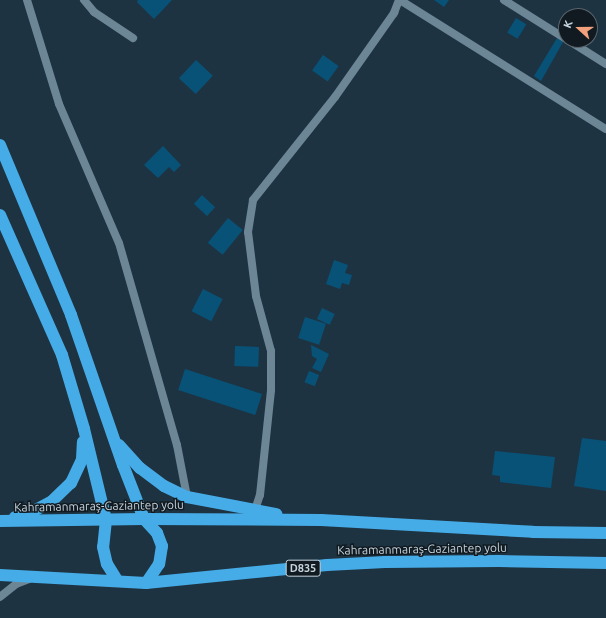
<!DOCTYPE html>
<html>
<head>
<meta charset="utf-8">
<style>
  body { margin:0 }
  #map { position:relative; width:606px; height:618px; overflow:hidden; background:#1d3342; font-family:Ubuntu,sans-serif }
  div>[style] { position:absolute }
  .building>* { inset:0; background:#095277; transform-origin:0 0 }
  .street>* { height:8px; margin:-4px; padding:0 4px; transform-origin:4px; border-radius:4px; background:#6d8696 }
  .highway>* { height:12px; margin:-6px; padding:0 6px; transform-origin:6px; border-radius:6px; background:#46ace7 }
  span { translate:-50% -50%; white-space:nowrap; text-align:center; line-height:1.15; -webkit-text-stroke:3px #101a20; paint-order:stroke }
  .shield-label span { padding:1px 3px; background:#101a20; border:1px solid; border-radius:3px; -webkit-text-stroke-width:0 }
  .shield-label { font-size:11px; color:#c7d4de; font-weight:700 }
  .street-label { font-size:12px; color:#c7d4de }
  .north { position:absolute; left:558px; top:8px; width:40px; height:40px; box-sizing:border-box; background:#101a20; border:1px solid #59646c; border-radius:50%; rotate:291deg; font-size:11px; font-weight:700; line-height:16px; text-align:center; color:#c7d4de }
  .north::after { content:''; display:block; margin:auto; width:14px; height:18px; background:#f1a17c; clip-path:polygon(50% 0,100% 100%,50% 72%,0 100%) }
</style>
</head>
<body>
<div id="map">
  <div class="building">
    <i style="clip-path:polygon(138px 0,172px 0,154px 19px,137px 2px)"></i>
    <i style="clip-path:polygon(434px 0,449px 0,444px 7px)"></i>
    <i style="left:516px;top:18px;width:12px;height:17px;rotate:31deg"></i>
    <i style="clip-path:polygon(557px 38px,563px 42px,541px 81px,534px 76px)"></i>
    <i style="left:323px;top:55px;width:19px;height:19px;rotate:35deg"></i>
    <i style="left:196px;top:60px;width:23px;height:25px;rotate:43deg"></i>
    <i style="clip-path:polygon(163px 146px,181px 165px,174px 172px,169px 167px,158px 178px,144px 165px)"></i>
    <i style="left:202px;top:195px;width:18px;height:12px;rotate:43deg"></i>
    <i style="left:228px;top:218px;width:19px;height:32px;rotate:39deg"></i>
    <i style="clip-path:polygon(334px 260px,348px 265px,345px 273px,352px 275px,349px 285px,342px 283px,340px 289px,326px 284px)"></i>
    <i style="left:203px;top:289px;width:22px;height:25px;rotate:27deg"></i>
    <i style="left:322px;top:308px;width:14px;height:12px;rotate:25deg"></i>
    <i style="left:305px;top:317px;width:22px;height:22px;rotate:18deg"></i>
    <i style="clip-path:polygon(311px 345px,329px 354px,321px 372px,312px 368px,317px 359px,312px 356px)"></i>
    <i style="left:235px;top:346px;width:24px;height:20px;rotate:2deg"></i>
    <i style="left:185px;top:369px;width:81px;height:22px;rotate:18deg"></i>
    <i style="left:309px;top:371px;width:11px;height:12px;rotate:22deg"></i>
    <i style="clip-path:polygon(582px 438px,606px 441px,606px 491px,574px 486px)"></i>
    <i style="clip-path:polygon(495px 451px,555px 457px,551px 488px,500px 482px,500px 476px,492px 475px)"></i>
  </div>
  <div class="street">
    <i style="left:27px;top:0;width:109px;rotate:72.9deg"></i>
    <i style="left:59px;top:104px;width:151px;rotate:66.7deg"></i>
    <i style="left:119px;top:243px;width:210px;rotate:74deg"></i>
    <i style="left:177px;top:445px;width:53px;rotate:79.1deg"></i>
    <i style="left:84px;top:0;width:16px;rotate:50deg"></i>
    <i style="left:94px;top:12px;width:47px;rotate:33.7deg"></i>
    <i style="left:400px;top:0;width:243px;rotate:32.1deg"></i>
    <i style="left:504px;top:0;width:73px;rotate:32.2deg"></i>
    <i style="left:568px;top:40px;width:45px;rotate:32.3deg"></i>
    <i style="left:255px;top:510px;width:16px;rotate:-72deg"></i>
    <i style="left:260px;top:495px;width:106px;rotate:-84deg"></i>
    <i style="left:271px;top:390px;width:39px;rotate:-90deg"></i>
    <i style="left:271px;top:351px;width:57px;rotate:-105.3deg"></i>
    <i style="left:256px;top:296px;width:64px;rotate:-97.1deg"></i>
    <i style="left:248px;top:232px;width:32px;rotate:-81deg"></i>
    <i style="left:253px;top:200px;width:132px;rotate:-51.5deg"></i>
    <i style="left:335px;top:97px;width:103px;rotate:-54.9deg"></i>
    <i style="left:394px;top:13px;width:14px;rotate:-69deg"></i>
    <i style="left:0;top:597px;width:21px;rotate:-39deg"></i>
    <i style="left:16px;top:584px;width:14px;rotate:-21deg"></i>
  </div>
  <div class="highway">
    <i style="left:0;top:145px;width:184px;rotate:67.3deg"></i>
    <i style="left:71px;top:315px;width:159px;rotate:70.9deg"></i>
    <i style="left:123px;top:465px;width:58px;rotate:68.7deg"></i>
    <i style="left:144px;top:519px;width:19px;rotate:47deg"></i>
    <i style="left:157px;top:533px;width:14px;rotate:69deg"></i>
    <i style="left:162px;top:546px;width:18px;rotate:99deg"></i>
    <i style="left:159px;top:564px;width:23px;rotate:124deg"></i>
    <i style="left:0;top:215px;width:153px;rotate:66.1deg"></i>
    <i style="left:62px;top:355px;width:77px;rotate:73.4deg"></i>
    <i style="left:84px;top:429px;width:94px;rotate:76.4deg"></i>
    <i style="left:106px;top:520px;width:27px;rotate:96deg"></i>
    <i style="left:103px;top:547px;width:17px;rotate:77deg"></i>
    <i style="left:107px;top:564px;width:19px;rotate:58deg"></i>
    <i style="left:119px;top:445px;width:31px;rotate:48deg"></i>
    <i style="left:140px;top:468px;width:30px;rotate:37deg"></i>
    <i style="left:164px;top:486px;width:25px;rotate:26deg"></i>
    <i style="left:187px;top:497px;width:91px;rotate:10.8deg"></i>
    <i style="left:15px;top:517px;width:13px;rotate:-13deg"></i>
    <i style="left:28px;top:514px;width:26px;rotate:-28deg"></i>
    <i style="left:51px;top:502px;width:28px;rotate:-44deg"></i>
    <i style="left:71px;top:483px;width:26px;rotate:-65deg"></i>
    <i style="left:82px;top:459px;width:17px;rotate:-87deg"></i>
    <i style="left:0;top:521px;width:144px;rotate:-0.8deg"></i>
    <i style="left:144px;top:519px;width:177px;rotate:0.3deg"></i>
    <i style="left:321px;top:520px;width:212px;rotate:3.2deg"></i>
    <i style="left:533px;top:532px;width:73px;rotate:0.8deg"></i>
    <i style="left:0;top:575px;width:146px;rotate:3.1deg"></i>
    <i style="left:146px;top:583px;width:182px;rotate:-5.7deg"></i>
    <i style="left:327px;top:565px;width:58px;rotate:-3deg"></i>
    <i style="left:385px;top:562px;width:114px;rotate:-0.5deg"></i>
    <i style="left:499px;top:561px;width:107px;rotate:1.1deg"></i>
  </div>
  <div class="shield-label">
    <span style="left:303px;top:568px">D835</span>
  </div>
  <div class="street-label">
    <span style="left:99px;top:506px;rotate:-1deg">Kahramanmaraş-Gaziantep yolu</span>
    <span style="left:422px;top:549px;rotate:-1deg">Kahramanmaraş-Gaziantep yolu</span>
  </div>
  <div class="north">K</div>
</div>
</body>
</html>
